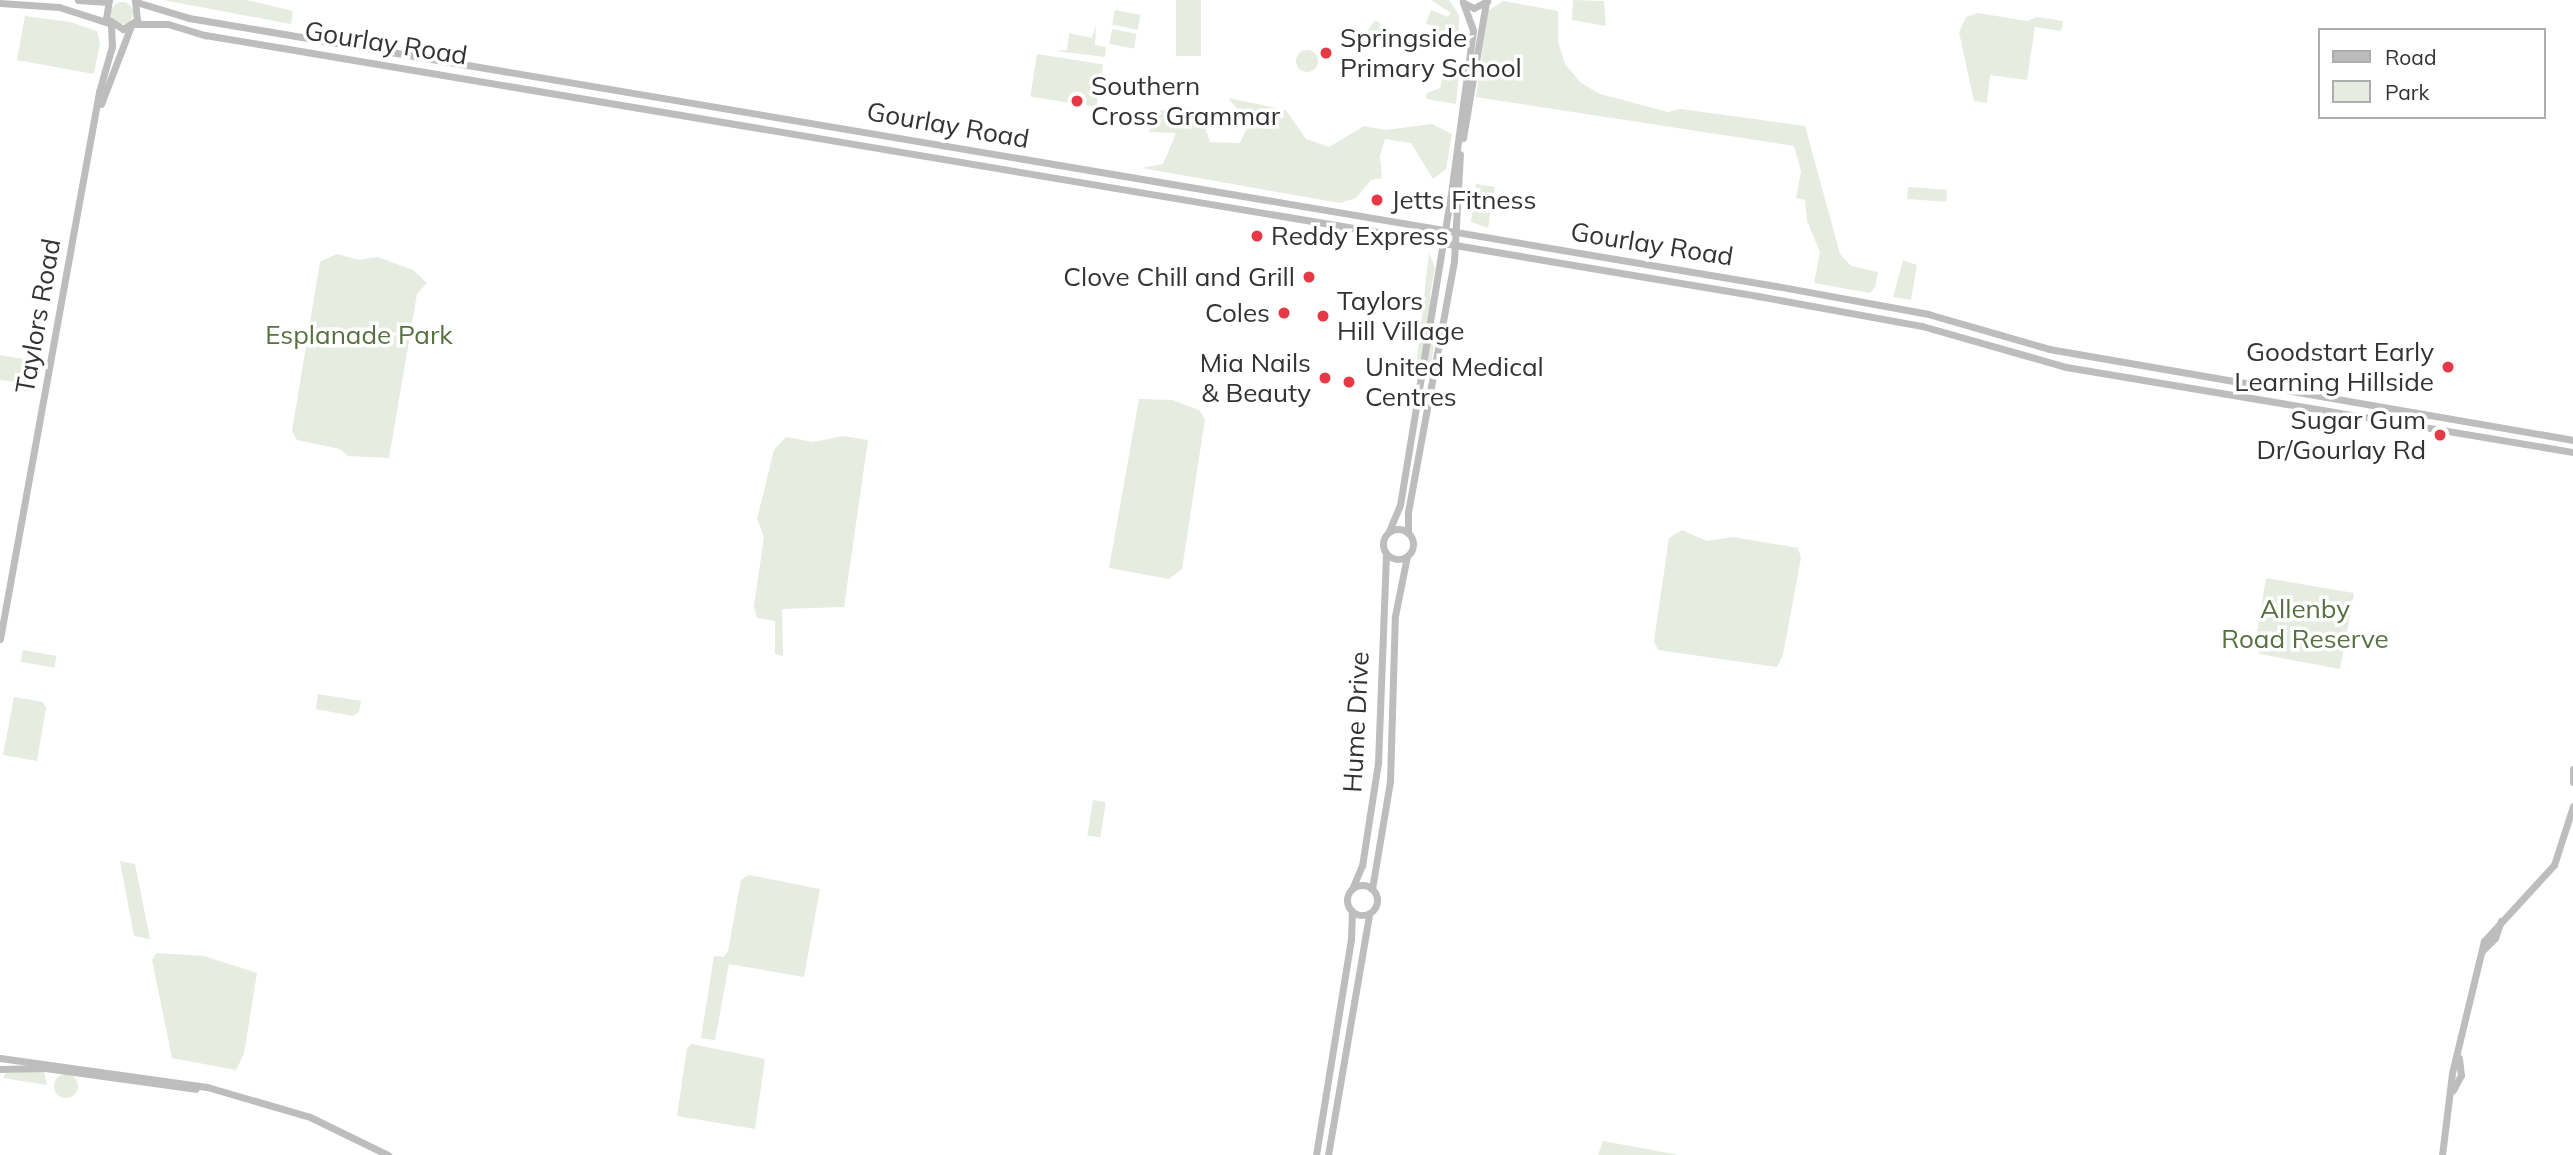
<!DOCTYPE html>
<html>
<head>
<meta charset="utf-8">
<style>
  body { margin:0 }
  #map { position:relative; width:2573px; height:1155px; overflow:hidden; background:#fff; font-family:Mulish,sans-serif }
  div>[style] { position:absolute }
  .green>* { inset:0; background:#e6ecdf; transform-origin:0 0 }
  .round { border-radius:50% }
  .secondary>* { height:7px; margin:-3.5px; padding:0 3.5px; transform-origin:3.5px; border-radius:3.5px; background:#bdbdbd }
  .secondary>.ring { margin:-3.5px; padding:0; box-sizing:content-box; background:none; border:7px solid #bdbdbd; border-radius:50% }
  .dots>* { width:19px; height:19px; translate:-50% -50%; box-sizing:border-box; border:4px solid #fff; border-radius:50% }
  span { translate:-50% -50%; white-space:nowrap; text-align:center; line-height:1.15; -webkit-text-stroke:7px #fff; paint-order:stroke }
  .poi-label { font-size:26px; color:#333 }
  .left { translate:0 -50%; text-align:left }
  .right { translate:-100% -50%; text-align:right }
  .street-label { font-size:26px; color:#333 }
  .park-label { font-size:26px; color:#56703f }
  .legend { position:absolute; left:2318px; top:28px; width:228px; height:91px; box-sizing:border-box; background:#fff; border:2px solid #adadad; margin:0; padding:9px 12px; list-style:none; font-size:21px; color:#333 }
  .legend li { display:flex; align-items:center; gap:14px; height:35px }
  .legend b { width:35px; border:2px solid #adadad }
</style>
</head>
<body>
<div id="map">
  <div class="green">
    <i style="clip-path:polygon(163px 0,246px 0,293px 11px,291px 24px)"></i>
    <i style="left:1176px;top:0;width:25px;height:56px"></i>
    <i style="clip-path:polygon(1431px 0,1449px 0,1459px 15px,1458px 45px,1436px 35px,1438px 30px,1426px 23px,1431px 10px,1448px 17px,1451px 13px)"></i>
    <i style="clip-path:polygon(1573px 0,1604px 1px,1606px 26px,1572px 20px)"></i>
    <i style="clip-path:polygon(1503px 1px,1558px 11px,1558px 42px,1565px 64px,1581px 83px,1600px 94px,1668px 112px,1680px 109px,1805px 126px,1840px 254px,1851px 266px,1878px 272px,1875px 287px,1870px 293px,1814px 283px,1820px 252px,1807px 221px,1805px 200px,1796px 198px,1801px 171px,1794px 146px,1476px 97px,1488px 11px)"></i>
    <i class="round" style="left:111px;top:2px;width:22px;height:22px"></i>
    <i style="left:1115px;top:10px;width:26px;height:15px;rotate:11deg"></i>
    <i style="clip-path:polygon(1978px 13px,2027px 21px,2037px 17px,2063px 21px,2061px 31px,2035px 27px,2027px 80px,1990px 75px,1987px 103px,1974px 101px,1959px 32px,1966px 17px)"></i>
    <i style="clip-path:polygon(25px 16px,70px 22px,97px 31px,100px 43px,94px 74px,17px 60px)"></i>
    <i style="left:1375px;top:20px;width:14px;height:27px;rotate:34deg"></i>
    <i style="clip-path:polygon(1096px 25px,1095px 45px,1106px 47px,1105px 57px,1056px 51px,1067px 50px,1069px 33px,1092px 38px)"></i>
    <i style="left:1112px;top:29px;width:25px;height:15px;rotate:11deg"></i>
    <i class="round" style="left:1296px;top:50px;width:22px;height:22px"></i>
    <i style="left:1037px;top:54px;width:67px;height:43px;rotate:9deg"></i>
    <i style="clip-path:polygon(1455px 62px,1460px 62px,1456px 104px,1426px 99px,1427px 93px,1440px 88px,1444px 71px,1449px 72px)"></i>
    <i style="clip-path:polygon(1228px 98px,1286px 110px,1306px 139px,1329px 147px,1364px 126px,1386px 130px,1432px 124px,1452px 134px,1446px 169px,1433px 179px,1411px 143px,1385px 139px,1380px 156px,1382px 178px,1371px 180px,1356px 198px,1340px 203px,1142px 168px,1163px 164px,1176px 133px,1149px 132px,1154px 112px,1182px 107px,1199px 110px,1210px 142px,1240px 143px,1249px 123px)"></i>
    <i style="clip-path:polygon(1476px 184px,1495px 187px,1488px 228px,1471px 222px)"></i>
    <i style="left:1908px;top:187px;width:39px;height:12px;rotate:4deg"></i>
    <i style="clip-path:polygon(1429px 253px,1435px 268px,1430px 295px,1436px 334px,1430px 370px,1416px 368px)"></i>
    <i style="clip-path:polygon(337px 254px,359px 260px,378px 257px,413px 270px,427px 283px,417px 294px,389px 458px,348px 456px,340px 449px,297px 440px,292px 431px,320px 262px)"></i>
    <i style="clip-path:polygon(1903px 260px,1917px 265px,1911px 300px,1893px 297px)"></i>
    <i style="clip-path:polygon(0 355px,40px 362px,34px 390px,24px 391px,25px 383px,0 380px)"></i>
    <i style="clip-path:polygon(1139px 399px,1172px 400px,1199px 410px,1205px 419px,1182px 569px,1169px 579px,1109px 568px)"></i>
    <i style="clip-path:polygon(843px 436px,868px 440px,844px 607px,782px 609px,783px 656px,775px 654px,775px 621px,757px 618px,754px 606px,764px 537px,757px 519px,774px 450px,786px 437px,813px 442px)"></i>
    <i style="clip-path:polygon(1682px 530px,1707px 541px,1733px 537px,1798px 548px,1801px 558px,1783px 655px,1777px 667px,1658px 650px,1654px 641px,1669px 538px)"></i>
    <i style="clip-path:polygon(2266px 578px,2354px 593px,2340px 669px,2260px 654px,2255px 645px)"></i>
    <i style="left:23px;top:650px;width:34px;height:12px;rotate:10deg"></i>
    <i style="clip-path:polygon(318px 694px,361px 701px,359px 712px,353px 716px,316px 709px)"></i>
    <i style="clip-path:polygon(14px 697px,43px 702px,46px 708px,37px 761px,3px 755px)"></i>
    <i style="left:1093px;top:800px;width:13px;height:36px;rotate:9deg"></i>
    <i style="clip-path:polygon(120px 861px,135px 864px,150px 939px,134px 936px)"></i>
    <i style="clip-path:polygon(749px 875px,820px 889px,804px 977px,729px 964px,715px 1040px,701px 1038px,714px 956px,724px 957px,728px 951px,741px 880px)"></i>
    <i style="clip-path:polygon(157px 953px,204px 956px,257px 973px,244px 1054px,236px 1070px,172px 1058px,152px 960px)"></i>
    <i style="clip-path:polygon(692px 1044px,765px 1059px,755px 1129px,677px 1116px,687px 1048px)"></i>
    <i style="clip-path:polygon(44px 1071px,47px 1085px,3px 1078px,6px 1073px)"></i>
    <i class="round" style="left:54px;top:1074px;width:24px;height:24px"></i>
    <i style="clip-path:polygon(1603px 1141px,1679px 1155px,1598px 1155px)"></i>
  </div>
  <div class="secondary">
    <i style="left:78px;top:0;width:29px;rotate:4deg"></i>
    <i style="left:109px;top:0;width:18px;rotate:99deg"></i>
    <i style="left:106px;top:18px;width:20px;rotate:33deg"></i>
    <i style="left:123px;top:29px;width:17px;rotate:-33deg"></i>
    <i style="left:137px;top:20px;width:20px;rotate:-96deg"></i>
    <i style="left:136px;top:2px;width:55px;rotate:16.8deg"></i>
    <i style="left:189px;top:18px;width:1609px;rotate:9.59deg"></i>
    <i style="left:1776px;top:286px;width:155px;rotate:10.4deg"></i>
    <i style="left:1928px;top:314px;width:126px;rotate:16.1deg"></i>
    <i style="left:2049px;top:349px;width:532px;rotate:9.85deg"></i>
    <i style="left:0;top:3px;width:59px;rotate:3.9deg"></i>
    <i style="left:59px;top:7px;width:52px;rotate:17.7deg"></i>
    <i style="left:1464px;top:3px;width:11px;rotate:27deg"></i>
    <i style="left:1474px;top:8px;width:15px;rotate:-28deg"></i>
    <i style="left:134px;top:24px;width:34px"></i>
    <i style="left:168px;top:24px;width:39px;rotate:17deg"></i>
    <i style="left:205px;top:35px;width:1575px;rotate:9.54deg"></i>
    <i style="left:1758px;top:296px;width:167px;rotate:10.4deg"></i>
    <i style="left:1922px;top:326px;width:150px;rotate:15.9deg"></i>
    <i style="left:2066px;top:367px;width:514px;rotate:9.52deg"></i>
    <i style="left:101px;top:104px;width:84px;rotate:-69deg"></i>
    <i style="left:1463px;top:138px;width:138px;rotate:-80.4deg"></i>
    <i class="ring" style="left:1383px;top:529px;width:23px;height:23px"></i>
    <i style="left:1389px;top:531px;width:28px;rotate:-67deg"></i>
    <i style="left:1400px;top:505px;width:323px;rotate:-80.7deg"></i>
    <i style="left:1452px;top:186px;width:157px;rotate:-82.3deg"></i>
    <i style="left:1473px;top:30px;width:30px;rotate:-110deg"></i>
    <i style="left:1408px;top:533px;width:21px;rotate:-90deg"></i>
    <i style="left:1408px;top:512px;width:255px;rotate:-79.6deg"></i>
    <i style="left:1454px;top:261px;width:107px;rotate:-86.8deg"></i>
    <i style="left:0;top:639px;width:556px;rotate:-79.74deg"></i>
    <i style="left:99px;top:92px;width:48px;rotate:-74.2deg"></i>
    <i style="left:112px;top:46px;width:21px;rotate:-93deg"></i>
    <i style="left:2573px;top:769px;width:13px;rotate:90deg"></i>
    <i class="ring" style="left:1347px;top:885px;width:23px;height:23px"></i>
    <i style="left:1352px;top:889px;width:25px;rotate:-67deg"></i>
    <i style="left:1362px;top:866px;width:104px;rotate:-81.2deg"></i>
    <i style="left:1378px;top:763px;width:209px;rotate:-87.8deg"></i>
    <i style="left:1372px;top:889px;width:109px;rotate:-80.5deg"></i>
    <i style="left:1390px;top:781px;width:165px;rotate:-88.3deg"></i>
    <i style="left:1395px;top:616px;width:61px;rotate:-78.7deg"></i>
    <i style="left:2483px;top:950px;width:17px;rotate:-45deg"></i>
    <i style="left:2495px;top:938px;width:18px;rotate:-71deg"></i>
    <i style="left:0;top:1058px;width:209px;rotate:8deg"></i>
    <i style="left:207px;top:1087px;width:107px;rotate:16.2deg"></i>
    <i style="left:310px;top:1117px;width:87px;rotate:26deg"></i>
    <i style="left:0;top:1069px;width:45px;rotate:-1.3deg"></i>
    <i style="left:45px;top:1068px;width:152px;rotate:7.9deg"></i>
    <i style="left:2453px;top:1090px;width:17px;rotate:-62deg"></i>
    <i style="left:2461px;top:1075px;width:17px;rotate:-97deg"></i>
    <i style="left:1316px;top:1155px;width:219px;rotate:-80.8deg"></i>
    <i style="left:1351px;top:939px;width:28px;rotate:-88deg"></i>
    <i style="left:1328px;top:1155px;width:244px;rotate:-80.3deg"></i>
    <i style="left:2442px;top:1155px;width:83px;rotate:-83deg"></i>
    <i style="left:2452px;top:1073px;width:136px;rotate:-76.4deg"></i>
    <i style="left:2484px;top:941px;width:103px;rotate:-47.4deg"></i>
    <i style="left:2554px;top:865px;width:62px;rotate:-72.1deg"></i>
  </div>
  <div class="dots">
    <i style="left:1326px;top:53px;background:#e63946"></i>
    <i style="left:1077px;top:101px;background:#e63946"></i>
    <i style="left:1377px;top:200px;background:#e63946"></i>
    <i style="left:1257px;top:236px;background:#e63946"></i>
    <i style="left:1309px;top:277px;background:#e63946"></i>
    <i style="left:1284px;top:313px;background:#e63946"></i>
    <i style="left:1323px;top:316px;background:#e63946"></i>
    <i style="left:2448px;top:367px;background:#e63946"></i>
    <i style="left:1325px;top:378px;background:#e63946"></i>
    <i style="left:1349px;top:382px;background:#e63946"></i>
    <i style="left:2440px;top:435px;background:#e63946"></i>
  </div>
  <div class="poi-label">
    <span class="left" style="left:1340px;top:53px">Springside<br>Primary School</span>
    <span class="left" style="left:1091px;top:101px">Southern<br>Cross Grammar</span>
    <span class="left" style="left:1391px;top:200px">Jetts Fitness</span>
    <span class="left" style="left:1271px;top:236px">Reddy Express</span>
    <span class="right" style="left:1295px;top:277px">Clove Chill and Grill</span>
    <span class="left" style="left:1337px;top:316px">Taylors<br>Hill Village</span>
    <span class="right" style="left:1270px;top:313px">Coles</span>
    <span class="right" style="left:2434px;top:367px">Goodstart Early<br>Learning Hillside</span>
    <span class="right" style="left:1311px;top:378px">Mia Nails<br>&amp; Beauty</span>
    <span class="left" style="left:1365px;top:382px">United Medical<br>Centres</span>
    <span class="right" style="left:2426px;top:435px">Sugar Gum<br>Dr/Gourlay Rd</span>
  </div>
  <div class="street-label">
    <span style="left:386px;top:43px;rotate:9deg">Gourlay Road</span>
    <span style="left:948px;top:125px;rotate:10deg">Gourlay Road</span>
    <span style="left:1652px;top:244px;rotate:9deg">Gourlay Road</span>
    <span style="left:38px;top:316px;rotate:-80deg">Taylors Road</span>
    <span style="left:1356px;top:722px;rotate:-87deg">Hume Drive</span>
  </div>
  <div class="park-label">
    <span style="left:359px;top:335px">Esplanade Park</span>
    <span style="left:2305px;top:624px">Allenby<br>Road Reserve</span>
  </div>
  <ul class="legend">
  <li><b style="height:9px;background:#bdbdbd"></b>Road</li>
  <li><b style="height:19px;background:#e6ecdf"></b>Park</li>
  </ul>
</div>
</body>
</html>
